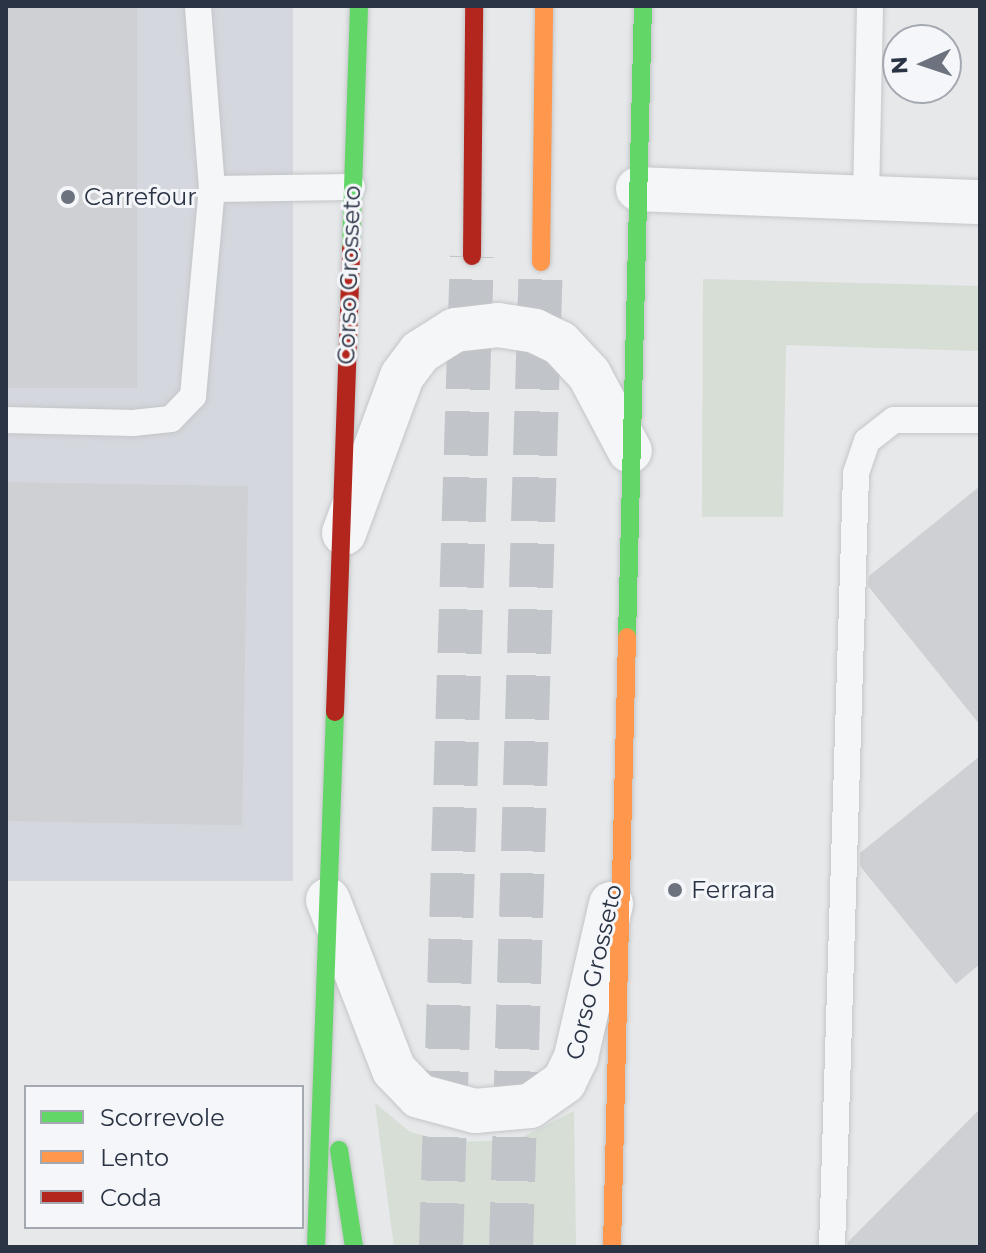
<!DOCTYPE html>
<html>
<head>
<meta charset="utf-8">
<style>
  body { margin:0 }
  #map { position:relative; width:986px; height:1253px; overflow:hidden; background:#e6e8ea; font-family:Montserrat,sans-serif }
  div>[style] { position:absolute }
  .built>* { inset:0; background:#d4d7dd; transform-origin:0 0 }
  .green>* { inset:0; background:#d6ded6 }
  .building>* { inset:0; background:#ced0d3; transform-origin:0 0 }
  .secondary-tunnel>* { height:44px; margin-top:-22px; transform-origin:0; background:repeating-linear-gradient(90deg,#c1c4c9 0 44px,transparent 0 66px) }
  .roads { filter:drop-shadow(0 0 2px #c4c6c8) drop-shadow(0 0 2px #c4c6c8) }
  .lane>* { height:26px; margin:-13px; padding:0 13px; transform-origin:13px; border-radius:13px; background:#f5f6f7 }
  .street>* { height:44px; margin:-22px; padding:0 22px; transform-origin:22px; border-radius:22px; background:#f5f6f7 }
  .fast>* { height:18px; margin:-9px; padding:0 9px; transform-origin:9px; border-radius:9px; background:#63d668 }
  .slow>* { height:18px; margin:-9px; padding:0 9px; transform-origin:9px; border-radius:9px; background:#ff974d }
  .jam>* { height:18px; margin:-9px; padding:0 9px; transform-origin:9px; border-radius:9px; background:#b3261e }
  .dots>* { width:22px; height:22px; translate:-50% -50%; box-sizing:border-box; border:4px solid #f4f6f9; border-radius:50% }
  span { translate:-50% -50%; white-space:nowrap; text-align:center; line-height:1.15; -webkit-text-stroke:6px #f4f6f9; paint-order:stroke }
  .poi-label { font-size:24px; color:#2b3445 }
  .left { translate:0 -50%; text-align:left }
  .street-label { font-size:24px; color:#2b3445 }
  .frame { position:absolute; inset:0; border:8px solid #2b3445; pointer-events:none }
  .legend { position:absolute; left:24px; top:1085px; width:280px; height:144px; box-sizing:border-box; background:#f4f6f9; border:2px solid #a4a8b1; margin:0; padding:10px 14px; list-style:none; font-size:24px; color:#2b3445 }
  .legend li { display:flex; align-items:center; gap:16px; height:40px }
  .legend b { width:40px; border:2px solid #a4a8b1 }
  .north { position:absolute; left:882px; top:24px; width:80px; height:80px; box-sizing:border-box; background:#f4f6f9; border:2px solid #a4a8b1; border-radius:50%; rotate:267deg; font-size:22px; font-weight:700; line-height:32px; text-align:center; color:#2b3445 }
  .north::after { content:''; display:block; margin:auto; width:28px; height:36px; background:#6c737f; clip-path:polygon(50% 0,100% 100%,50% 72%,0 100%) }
</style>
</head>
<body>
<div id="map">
  <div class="built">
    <i style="left:6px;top:6px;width:287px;height:875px"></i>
  </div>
  <div class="green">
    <i style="clip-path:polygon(703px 279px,980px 286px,980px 351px,786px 345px,783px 517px,702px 517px)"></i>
    <i style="clip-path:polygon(375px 1103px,410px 1132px,451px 1142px,516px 1140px,574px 1111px,576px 1247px,394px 1247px)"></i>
  </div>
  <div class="building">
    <i style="left:6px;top:6px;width:131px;height:382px"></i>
    <i style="left:6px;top:482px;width:242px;height:339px;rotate:1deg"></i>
    <i style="clip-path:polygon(980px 486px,980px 725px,868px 586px,869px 576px)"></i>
    <i style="clip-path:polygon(980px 756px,980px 964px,956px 984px,860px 866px,860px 853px)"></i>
    <i style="clip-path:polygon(980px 1109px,980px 1247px,848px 1247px,848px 1242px)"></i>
  </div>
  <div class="secondary-tunnel">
    <i style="left:441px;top:1247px;width:991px;rotate:-88.21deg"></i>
    <i style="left:511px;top:1247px;width:985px;rotate:-88.26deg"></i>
  </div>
  <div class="roads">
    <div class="lane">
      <i style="left:212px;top:189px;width:140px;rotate:-0.8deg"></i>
      <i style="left:866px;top:198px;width:192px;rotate:-88.8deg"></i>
      <i style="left:6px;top:420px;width:127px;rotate:1.4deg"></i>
      <i style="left:133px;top:423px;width:38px;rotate:-6deg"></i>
      <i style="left:171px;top:419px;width:32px;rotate:-46deg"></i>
      <i style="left:193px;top:396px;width:208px;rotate:-84.8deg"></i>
      <i style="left:212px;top:189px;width:184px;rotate:-94.4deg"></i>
      <i style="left:832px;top:1247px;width:774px;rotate:-88.22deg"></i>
      <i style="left:856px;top:473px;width:34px;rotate:-71deg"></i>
      <i style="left:867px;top:441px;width:34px;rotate:-38deg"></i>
      <i style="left:894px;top:420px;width:86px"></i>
    </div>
    <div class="street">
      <i style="left:638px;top:189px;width:342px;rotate:2.2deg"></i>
      <i style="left:344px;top:533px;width:167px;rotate:-69.7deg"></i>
      <i style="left:402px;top:376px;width:30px;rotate:-53deg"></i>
      <i style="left:420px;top:352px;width:41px;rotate:-32.2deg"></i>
      <i style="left:455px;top:330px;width:43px;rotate:-6.6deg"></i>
      <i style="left:498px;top:325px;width:37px;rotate:9deg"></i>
      <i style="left:535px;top:331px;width:28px;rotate:26deg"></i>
      <i style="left:560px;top:343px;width:42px;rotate:46.9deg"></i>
      <i style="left:589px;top:374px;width:87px;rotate:62deg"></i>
      <i style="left:328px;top:900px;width:182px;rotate:68.8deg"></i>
      <i style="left:394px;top:1070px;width:36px;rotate:46deg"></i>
      <i style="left:419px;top:1096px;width:58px;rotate:15deg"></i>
      <i style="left:475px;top:1111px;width:55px;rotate:-5.2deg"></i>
      <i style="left:530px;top:1106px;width:42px;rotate:-35.2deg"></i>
      <i style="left:564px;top:1082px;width:28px;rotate:-64deg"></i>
      <i style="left:576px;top:1057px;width:157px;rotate:-77.1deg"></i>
    </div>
    <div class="fast">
      <i style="left:351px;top:248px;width:242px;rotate:-88.1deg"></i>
      <i style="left:627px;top:637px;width:631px;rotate:-88.55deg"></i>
      <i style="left:339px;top:1150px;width:98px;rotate:81.2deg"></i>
      <i style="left:316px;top:1247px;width:535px;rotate:-87.97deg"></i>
    </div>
    <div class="slow">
      <i style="left:541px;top:262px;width:256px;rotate:-89.3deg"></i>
      <i style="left:612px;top:1247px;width:610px;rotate:-88.59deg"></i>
    </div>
    <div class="jam">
      <i style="left:472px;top:256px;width:250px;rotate:-89.5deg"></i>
      <i style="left:335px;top:712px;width:464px;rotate:-88deg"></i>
    </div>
  </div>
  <div class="dots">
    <i style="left:68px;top:197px;background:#6c737f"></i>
    <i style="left:675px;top:890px;background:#6c737f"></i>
  </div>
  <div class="poi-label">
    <span class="left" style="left:84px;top:197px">Carrefour</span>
    <span class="left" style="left:691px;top:890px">Ferrara</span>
  </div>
  <div class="street-label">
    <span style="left:349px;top:275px;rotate:-88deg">Corso Grosseto</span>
    <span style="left:594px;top:972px;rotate:-77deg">Corso Grosseto</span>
  </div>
  <div class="frame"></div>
  <ul class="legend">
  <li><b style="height:10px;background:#63d668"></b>Scorrevole</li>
  <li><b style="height:10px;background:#ff974d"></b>Lento</li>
  <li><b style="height:10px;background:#b3261e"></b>Coda</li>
  </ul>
  <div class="north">N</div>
</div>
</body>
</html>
